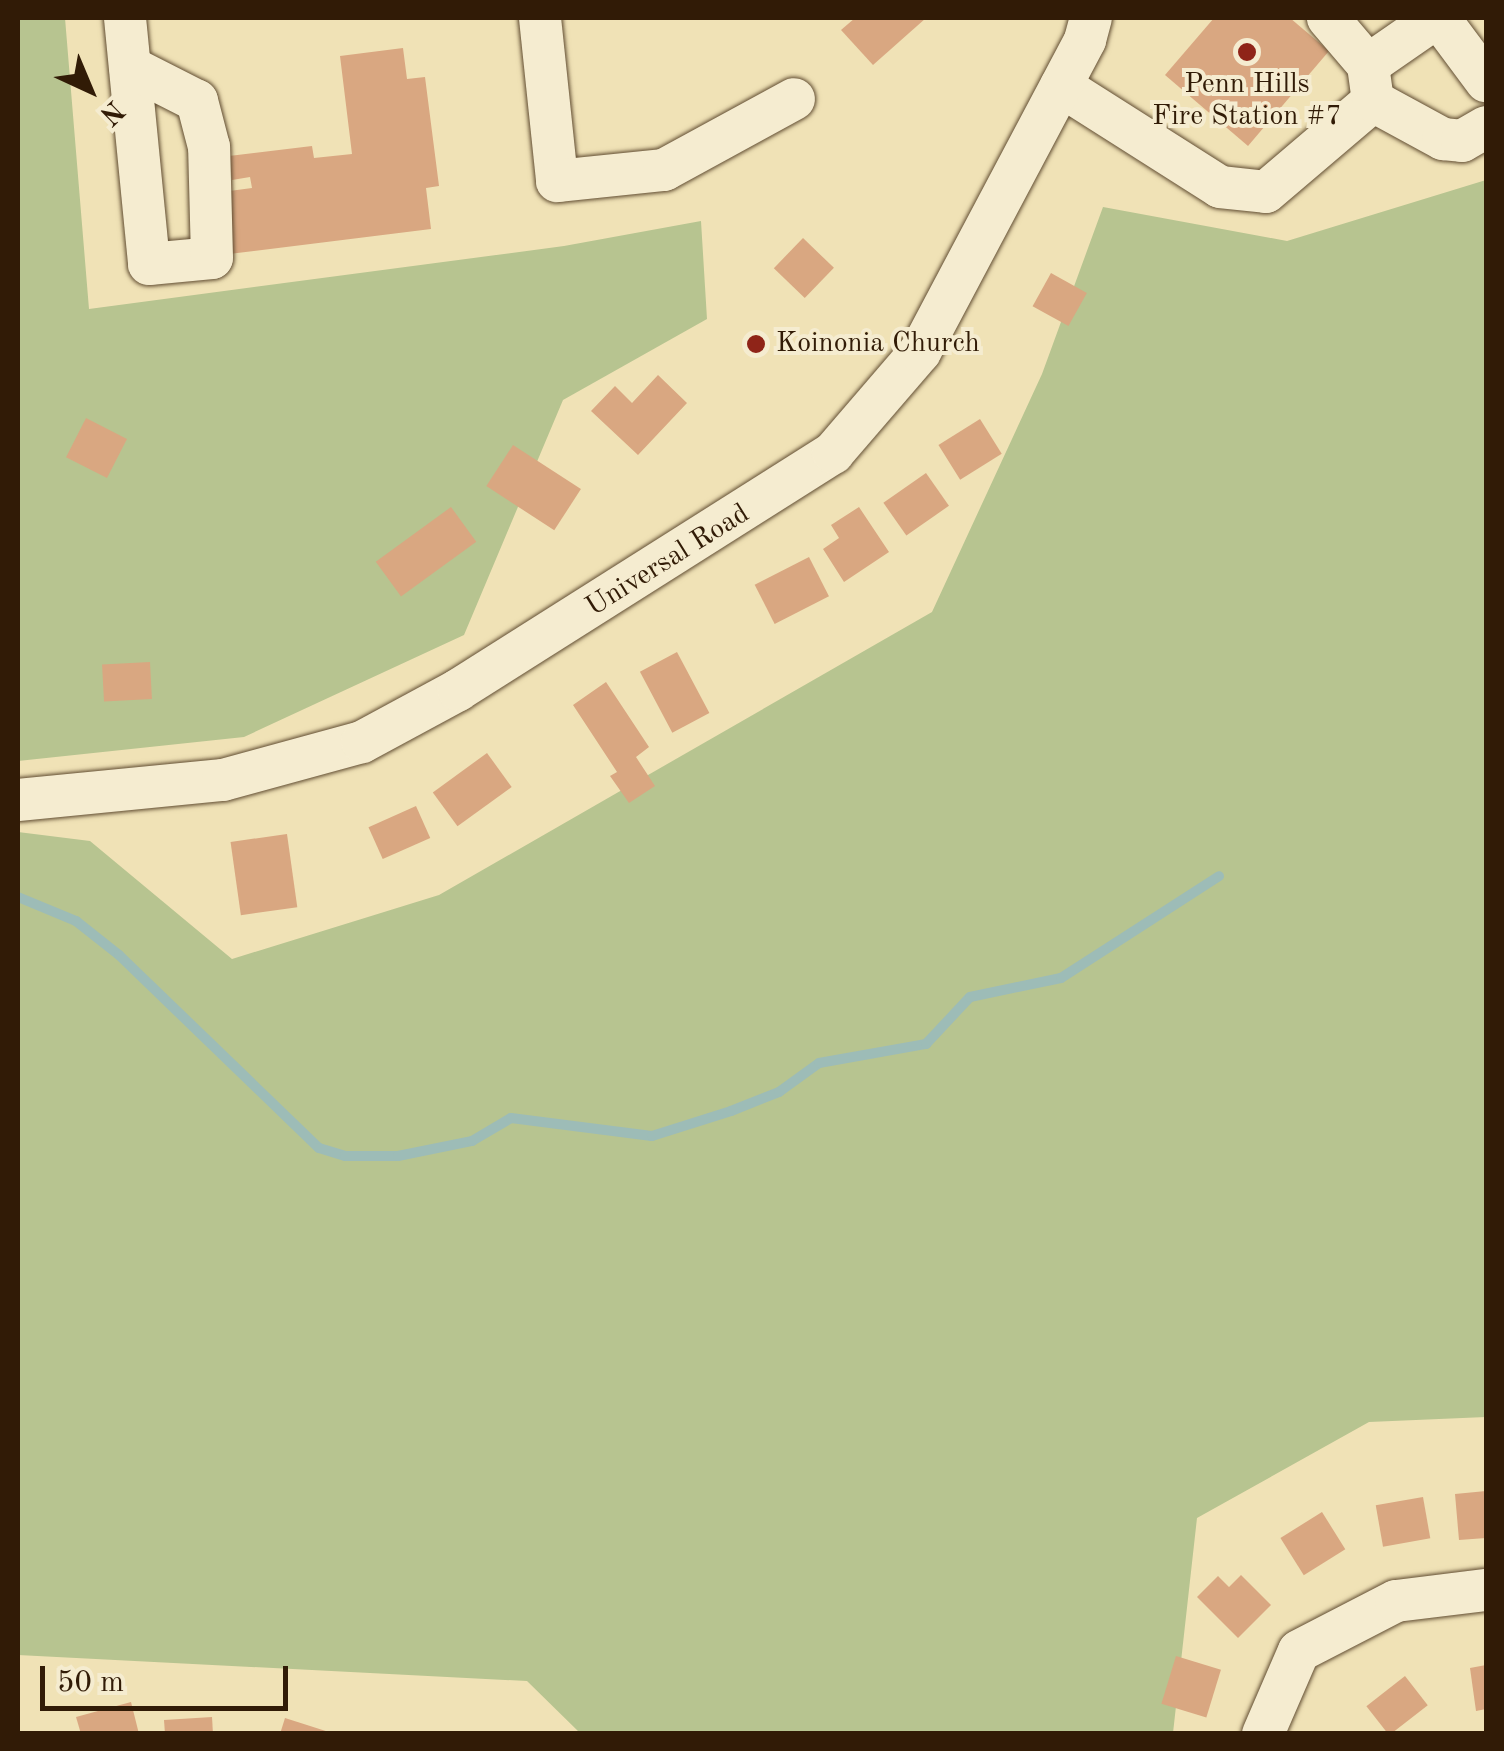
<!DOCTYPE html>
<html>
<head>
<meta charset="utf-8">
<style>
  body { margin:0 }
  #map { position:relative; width:1504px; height:1751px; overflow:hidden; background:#f0e2b6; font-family:"Old Standard TT",serif }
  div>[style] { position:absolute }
  .green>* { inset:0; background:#b7c490 }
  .stream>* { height:10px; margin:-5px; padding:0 5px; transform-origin:5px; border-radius:5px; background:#9dbcb7 }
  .building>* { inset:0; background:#d9a781; transform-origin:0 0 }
  .roads { filter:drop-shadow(0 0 2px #614d32) drop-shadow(0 0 2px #614d32) }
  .minor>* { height:42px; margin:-21px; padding:0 21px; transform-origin:21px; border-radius:21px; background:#f5ecd0 }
  .dots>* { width:28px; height:28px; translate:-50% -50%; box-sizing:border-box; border:5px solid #f5ecd0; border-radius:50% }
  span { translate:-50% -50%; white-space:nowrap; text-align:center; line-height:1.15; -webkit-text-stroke:8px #f5ecd0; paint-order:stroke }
  .poi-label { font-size:28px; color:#311b06 }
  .left { translate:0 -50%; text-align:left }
  .street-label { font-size:28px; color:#311b06 }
  .frame { position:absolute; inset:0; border:20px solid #311b06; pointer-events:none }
  .north { position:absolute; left:40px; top:40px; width:100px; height:100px; -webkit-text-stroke:8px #f5ecd0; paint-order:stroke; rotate:136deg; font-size:28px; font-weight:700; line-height:40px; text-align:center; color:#311b06 }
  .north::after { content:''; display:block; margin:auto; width:35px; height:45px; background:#311b06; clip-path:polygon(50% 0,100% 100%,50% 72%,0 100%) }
  .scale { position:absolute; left:40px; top:1666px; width:248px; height:45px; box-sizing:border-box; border:5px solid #311b06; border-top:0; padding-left:12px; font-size:30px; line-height:35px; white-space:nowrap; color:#311b06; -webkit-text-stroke:8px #f5ecd0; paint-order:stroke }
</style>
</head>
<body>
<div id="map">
  <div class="green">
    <i style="clip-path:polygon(18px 18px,65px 18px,89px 309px,564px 246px,701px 221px,707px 319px,563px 400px,464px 635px,244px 737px,18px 761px)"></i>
    <i style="clip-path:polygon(1486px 180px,1486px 1417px,1369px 1422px,1197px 1518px,1173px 1733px,580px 1733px,527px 1681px,18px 1655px,18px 832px,90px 841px,232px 959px,439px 895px,932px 612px,1042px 374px,1103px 207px,1287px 241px)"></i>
  </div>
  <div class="stream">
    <i style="left:18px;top:897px;width:63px;rotate:22.5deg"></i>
    <i style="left:76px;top:921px;width:55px;rotate:38.3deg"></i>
    <i style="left:119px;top:955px;width:278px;rotate:44deg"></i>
    <i style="left:319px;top:1148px;width:27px;rotate:17deg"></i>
    <i style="left:345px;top:1156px;width:53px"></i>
    <i style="left:398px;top:1156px;width:76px;rotate:-11.5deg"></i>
    <i style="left:472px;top:1141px;width:45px;rotate:-30.5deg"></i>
    <i style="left:511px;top:1118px;width:142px;rotate:7.3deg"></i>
    <i style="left:652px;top:1136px;width:83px;rotate:-17.6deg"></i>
    <i style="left:731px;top:1111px;width:52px;rotate:-21.6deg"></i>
    <i style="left:779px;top:1092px;width:49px;rotate:-35.9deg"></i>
    <i style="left:819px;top:1063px;width:109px;rotate:-10.1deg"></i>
    <i style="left:926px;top:1044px;width:64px;rotate:-46.9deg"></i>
    <i style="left:970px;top:997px;width:93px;rotate:-11.8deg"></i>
    <i style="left:1061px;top:978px;width:188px;rotate:-32.8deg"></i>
  </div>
  <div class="building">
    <i style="clip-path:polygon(855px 18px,926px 18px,873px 65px,841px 30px)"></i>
    <i style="clip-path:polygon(1214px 18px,1290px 18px,1329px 51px,1248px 146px,1165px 75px)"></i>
    <i style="clip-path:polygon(403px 48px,407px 79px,425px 77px,439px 186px,426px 188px,431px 229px,229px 254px,222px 192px,252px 188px,250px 177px,232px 180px,229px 156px,312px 146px,314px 158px,352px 154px,340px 56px)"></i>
    <i style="left:803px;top:238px;width:43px;height:42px;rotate:44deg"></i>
    <i style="left:1051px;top:273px;width:41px;height:38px;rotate:29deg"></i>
    <i style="clip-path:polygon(658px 375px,687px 403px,638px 455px,591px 411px,615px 386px,632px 403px)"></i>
    <i style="left:86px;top:418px;width:46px;height:44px;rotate:27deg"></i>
    <i style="left:980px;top:419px;width:41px;height:49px;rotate:58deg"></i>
    <i style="left:513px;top:445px;width:81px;height:49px;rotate:33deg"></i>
    <i style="left:926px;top:473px;width:40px;height:52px;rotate:55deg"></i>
    <i style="left:451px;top:507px;width:43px;height:93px;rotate:54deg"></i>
    <i style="clip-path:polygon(859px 507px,889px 552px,844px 582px,823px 549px,839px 538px,831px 525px)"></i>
    <i style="left:809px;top:557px;width:44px;height:61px;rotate:63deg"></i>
    <i style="left:677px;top:652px;width:69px;height:42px;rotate:62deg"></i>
    <i style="left:150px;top:662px;width:37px;height:48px;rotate:87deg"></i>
    <i style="clip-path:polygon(606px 682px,649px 747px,636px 757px,655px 786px,629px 803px,610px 776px,617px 772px,573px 705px)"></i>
    <i style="left:487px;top:753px;width:42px;height:67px;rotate:54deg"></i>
    <i style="left:416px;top:806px;width:35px;height:52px;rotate:66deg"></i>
    <i style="left:287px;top:834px;width:74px;height:57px;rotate:82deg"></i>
    <i style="clip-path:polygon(1486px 1491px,1486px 1538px,1459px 1540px,1455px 1494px)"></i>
    <i style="left:1423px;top:1497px;width:42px;height:48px;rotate:80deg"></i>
    <i style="left:1322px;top:1512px;width:44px;height:49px;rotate:58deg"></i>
    <i style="clip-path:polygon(1241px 1575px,1271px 1605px,1238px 1638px,1197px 1597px,1218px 1576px,1229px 1587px)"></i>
    <i style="left:1176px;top:1656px;width:47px;height:50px;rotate:17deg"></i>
    <i style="clip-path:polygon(1486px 1665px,1486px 1709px,1476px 1711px,1470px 1668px)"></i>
    <i style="left:1405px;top:1676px;width:37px;height:49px;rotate:52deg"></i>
    <i style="clip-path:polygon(131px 1702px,139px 1734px,81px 1734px,76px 1717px)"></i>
    <i style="clip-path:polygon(212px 1717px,213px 1734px,165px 1734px,164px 1720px)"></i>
    <i style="clip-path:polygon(285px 1718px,332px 1733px,332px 1734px,280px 1734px)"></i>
  </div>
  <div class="roads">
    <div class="minor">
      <i style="left:125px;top:18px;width:247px;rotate:84.4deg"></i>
      <i style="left:149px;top:264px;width:63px;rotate:-5.4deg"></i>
      <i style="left:212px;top:258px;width:111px;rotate:-91.5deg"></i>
      <i style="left:209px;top:147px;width:48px;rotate:-104.6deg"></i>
      <i style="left:197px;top:101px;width:75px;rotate:-153.1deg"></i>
      <i style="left:540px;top:18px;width:164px;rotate:84deg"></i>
      <i style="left:557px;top:181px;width:108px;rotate:-5.9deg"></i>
      <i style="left:664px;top:170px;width:148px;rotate:-28.6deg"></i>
      <i style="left:1439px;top:18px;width:79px;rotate:53.3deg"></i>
      <i style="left:1368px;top:65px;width:83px;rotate:-34.7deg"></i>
      <i style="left:1061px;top:86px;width:188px;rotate:32.4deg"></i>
      <i style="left:1220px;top:187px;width:46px;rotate:6.2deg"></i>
      <i style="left:1266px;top:192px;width:140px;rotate:-40.4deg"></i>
      <i style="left:1373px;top:101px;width:36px;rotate:-98deg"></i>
      <i style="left:1368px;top:65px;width:62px;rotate:-130.4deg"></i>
      <i style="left:1373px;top:101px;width:80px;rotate:28.5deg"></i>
      <i style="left:1443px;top:139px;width:19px;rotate:6deg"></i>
      <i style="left:1462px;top:141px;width:28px;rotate:-30deg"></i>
      <i style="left:18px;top:800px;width:206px;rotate:-5.6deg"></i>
      <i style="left:223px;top:780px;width:144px;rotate:-15.3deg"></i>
      <i style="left:362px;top:742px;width:109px;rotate:-28.4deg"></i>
      <i style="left:458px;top:690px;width:444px;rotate:-32.3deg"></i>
      <i style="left:833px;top:453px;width:133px;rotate:-49.3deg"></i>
      <i style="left:920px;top:352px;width:353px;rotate:-62.1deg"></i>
      <i style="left:1085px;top:40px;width:23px;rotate:-75deg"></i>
      <i style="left:1263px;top:1734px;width:90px;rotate:-66.6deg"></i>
      <i style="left:1299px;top:1651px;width:109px;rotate:-27.3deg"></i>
      <i style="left:1396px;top:1601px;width:91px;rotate:-7deg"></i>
    </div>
  </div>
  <div class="dots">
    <i style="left:1247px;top:52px;background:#8f2418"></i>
    <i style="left:756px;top:344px;background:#8f2418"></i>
  </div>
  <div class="poi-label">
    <span style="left:1247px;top:101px">Penn Hills<br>Fire Station #7</span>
    <span class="left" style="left:776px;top:344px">Koinonia Church</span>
  </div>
  <div class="street-label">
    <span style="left:668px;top:561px;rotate:-32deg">Universal Road</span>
  </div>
  <div class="frame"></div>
  <div class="north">N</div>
  <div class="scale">50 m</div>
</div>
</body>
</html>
